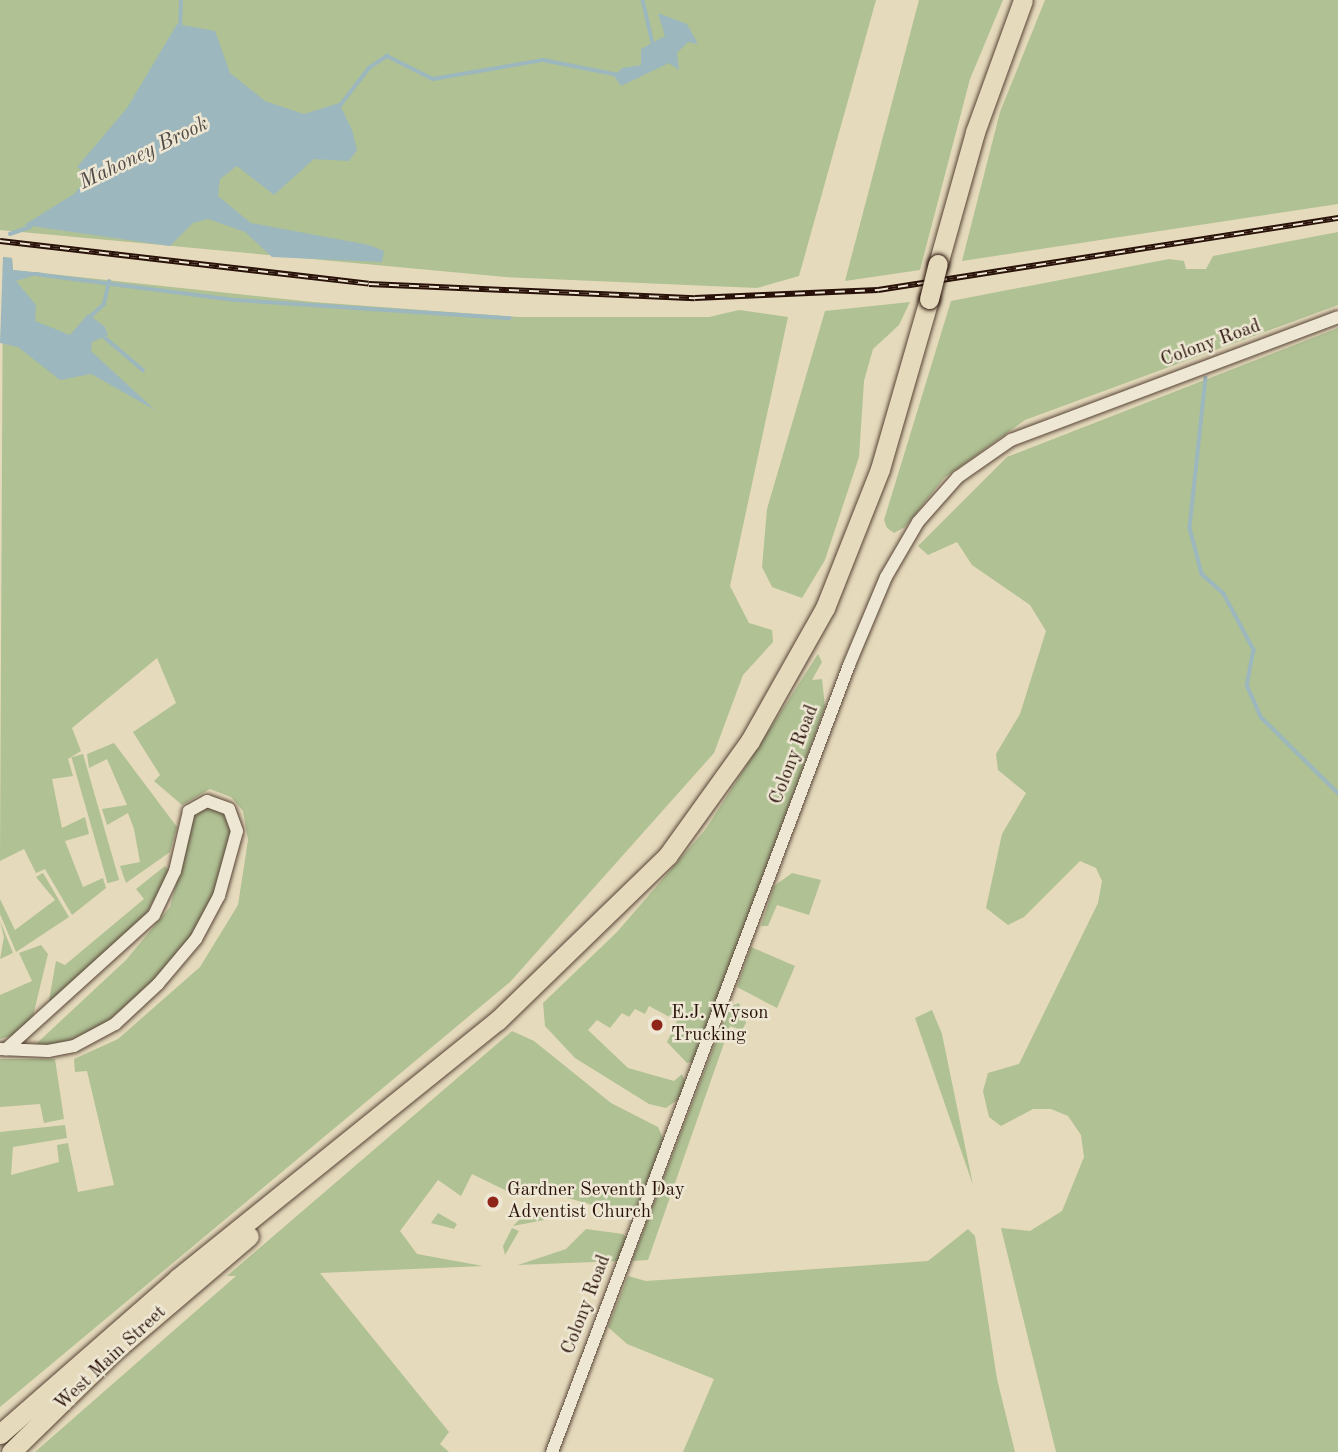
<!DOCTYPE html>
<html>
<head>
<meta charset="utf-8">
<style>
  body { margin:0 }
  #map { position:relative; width:1338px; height:1452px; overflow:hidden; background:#e5dabc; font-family:"Old Standard TT",serif }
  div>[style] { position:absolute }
  .green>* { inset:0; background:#b0c194; transform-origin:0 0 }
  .water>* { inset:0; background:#9cb7bd }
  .stream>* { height:3.5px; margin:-1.75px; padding:0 1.75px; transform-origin:1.75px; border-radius:1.75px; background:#9cb7bd }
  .roads { filter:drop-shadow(0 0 2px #574336) drop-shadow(0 0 2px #574336) }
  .minor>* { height:12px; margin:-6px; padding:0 6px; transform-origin:6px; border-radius:6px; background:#eee7d3 }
  .trunk>* { height:19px; margin:-9.5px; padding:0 9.5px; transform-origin:9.5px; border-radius:9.5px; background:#e5dabc }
  .rail>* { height:6px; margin-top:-3px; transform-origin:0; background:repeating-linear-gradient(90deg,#eee7d3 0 10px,#281109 0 20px); box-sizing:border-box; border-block:2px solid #281109 }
  .bridges { filter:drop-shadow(0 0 2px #281109) drop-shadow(0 0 2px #281109) }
  .trunk-bridge>* { height:19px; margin:-9.5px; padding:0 9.5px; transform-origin:9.5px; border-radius:9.5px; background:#e5dabc }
  .dots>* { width:19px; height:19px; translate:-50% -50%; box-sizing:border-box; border:4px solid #eee7d3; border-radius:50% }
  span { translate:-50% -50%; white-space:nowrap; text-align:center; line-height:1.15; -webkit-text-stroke:5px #eee7d3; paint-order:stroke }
  .street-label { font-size:19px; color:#281109 }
  .poi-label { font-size:19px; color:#281109 }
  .left { translate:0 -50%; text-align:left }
  .water-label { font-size:21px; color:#514b48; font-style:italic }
</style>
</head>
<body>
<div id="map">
  <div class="green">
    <i style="clip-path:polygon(0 0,876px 0,799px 276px,757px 288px,505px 277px,0 230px)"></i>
    <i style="clip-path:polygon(919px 0,1003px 0,970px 79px,920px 270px,845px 281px)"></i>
    <i style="clip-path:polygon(1045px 0,1338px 0,1338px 204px,962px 261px,1000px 112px)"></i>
    <i style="clip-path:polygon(1338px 232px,1338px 305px,1025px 420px,944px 478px,905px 527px,894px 533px,887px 528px,884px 520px,951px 301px,1169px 259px,1184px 261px,1186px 269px,1206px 269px,1213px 256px)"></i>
    <i style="clip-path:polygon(3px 257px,12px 258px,13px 270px,313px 302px,518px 317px,709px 317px,739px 310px,788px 317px,730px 586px,749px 623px,772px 630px,773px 642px,743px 675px,714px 753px,510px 982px,0 1407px,0 1132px,65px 1125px,67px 1138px,13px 1147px,11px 1175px,59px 1162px,57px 1145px,68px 1143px,78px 1192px,114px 1185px,87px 1071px,75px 1072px,74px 1059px,118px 1039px,200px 967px,238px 905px,248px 840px,243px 811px,231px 797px,210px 789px,182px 805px,154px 781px,160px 775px,133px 732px,176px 703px,157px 658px,72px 728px,81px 751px,68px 759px,73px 776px,52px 779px,62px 828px,85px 817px,89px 834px,65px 841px,83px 887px,103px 878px,106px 888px,72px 915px,45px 869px,36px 873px,24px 849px,0 861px)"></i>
    <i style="clip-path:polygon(910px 302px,899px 325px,873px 349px,864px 381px,859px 457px,825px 560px,802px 598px,772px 587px,762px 567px,767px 509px,825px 311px)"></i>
    <i style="clip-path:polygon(1338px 328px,1338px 1452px,1056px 1452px,1001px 1228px,1030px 1231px,1062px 1211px,1084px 1157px,1081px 1135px,1068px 1116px,1051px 1109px,1033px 1109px,1001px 1126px,989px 1117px,983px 1091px,988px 1073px,1019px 1064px,1098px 903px,1102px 881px,1096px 868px,1080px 861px,1024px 917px,1008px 925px,986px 908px,1002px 834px,1026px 793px,998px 770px,996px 754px,1020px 714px,1046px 631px,1030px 605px,972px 565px,957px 542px,928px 555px,918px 546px,1007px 457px)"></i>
    <i style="clip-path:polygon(818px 654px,822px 662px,812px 680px,822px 679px,825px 707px,696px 1061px,687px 1063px,667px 1042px,677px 1021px,649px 1006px,645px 1014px,635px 1009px,629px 1017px,622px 1013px,610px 1028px,597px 1020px,588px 1030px,628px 1068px,674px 1081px,682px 1074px,687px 1086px,681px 1097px,666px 1108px,649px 1104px,575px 1058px,545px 1026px,543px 1003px,617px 932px,705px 830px)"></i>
    <i style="clip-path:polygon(114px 743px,177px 827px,170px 852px,126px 883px,120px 866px,140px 862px,134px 829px,128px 813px,107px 825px,102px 809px,127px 805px,107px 759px,89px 768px,87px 754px)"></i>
    <i style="left:83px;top:754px;width:131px;height:12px;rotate:74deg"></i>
    <i style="clip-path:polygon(208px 806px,226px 816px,231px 832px,207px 916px,158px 979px,104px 1024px,63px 1043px,35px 1045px,126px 960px,170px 907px,194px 817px)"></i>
    <i style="clip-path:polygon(165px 866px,170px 872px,144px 917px,48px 1006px,56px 961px,65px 965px,144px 899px,136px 889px)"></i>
    <i style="clip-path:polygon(43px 873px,69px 917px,16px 952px,0 914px,0 899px,15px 930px,55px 900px,36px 877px)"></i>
    <i style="clip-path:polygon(792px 873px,821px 880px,809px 915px,777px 905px,768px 926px,761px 926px,774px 886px)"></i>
    <i style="clip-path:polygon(0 921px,13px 953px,0 959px,4px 937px)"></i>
    <i style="clip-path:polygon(41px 945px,48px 954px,33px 1016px,15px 1035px,0 1039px,0 995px,32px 981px,19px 953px)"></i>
    <i style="clip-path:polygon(751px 947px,795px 966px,777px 1008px,737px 987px)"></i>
    <i style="clip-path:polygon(739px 1003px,746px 1023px,742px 1030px,730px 1026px,648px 1260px,632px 1261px,729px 1007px)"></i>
    <i style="clip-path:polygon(932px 1010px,942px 1034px,973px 1185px,915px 1018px)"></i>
    <i style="clip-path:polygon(512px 1031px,534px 1041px,611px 1103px,658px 1127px,664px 1140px,636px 1217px,521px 1185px,515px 1195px,472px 1174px,461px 1196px,438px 1180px,400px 1231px,417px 1254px,483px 1266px,320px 1273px,449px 1432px,440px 1444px,449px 1452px,35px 1452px,236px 1276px,227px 1276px)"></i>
    <i style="clip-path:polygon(0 1059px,55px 1059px,64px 1119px,44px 1123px,40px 1104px,0 1107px)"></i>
    <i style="clip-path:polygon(438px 1213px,457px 1224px,454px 1229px,431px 1223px)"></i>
    <i style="clip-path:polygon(525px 1214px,538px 1214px,544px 1220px,513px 1226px)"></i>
    <i style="clip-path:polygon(512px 1228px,519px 1231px,505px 1255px,503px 1246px)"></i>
    <i style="clip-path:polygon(586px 1229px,623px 1234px,627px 1239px,619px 1261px,518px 1265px,566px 1249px)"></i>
    <i style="clip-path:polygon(968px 1229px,975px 1236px,997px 1379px,1015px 1452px,683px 1452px,714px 1379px,627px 1344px,608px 1327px,628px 1276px,646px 1281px,928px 1261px)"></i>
  </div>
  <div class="water">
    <i style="clip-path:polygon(658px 13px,687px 24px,698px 44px,688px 42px,677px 53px,679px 70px,669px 63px,621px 86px,614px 76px,622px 68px,641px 65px,641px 49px,665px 36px)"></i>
    <i style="clip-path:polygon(177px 24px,215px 31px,230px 73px,265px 101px,304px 114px,339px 103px,352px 130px,357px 150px,349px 161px,314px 159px,274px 195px,237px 166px,220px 179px,218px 196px,251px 223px,369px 245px,384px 251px,382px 262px,272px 257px,245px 232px,208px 219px,193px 223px,170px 246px,24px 225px,74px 194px,89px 176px,77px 167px,127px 108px)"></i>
    <i style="clip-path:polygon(3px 257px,12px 258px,13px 270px,43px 273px,16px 281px,36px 305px,35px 321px,70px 335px,88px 314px,105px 327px,108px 335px,92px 342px,91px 351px,155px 410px,91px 374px,60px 380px,18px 347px,0 343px)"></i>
  </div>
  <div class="stream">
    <i style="left:643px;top:0;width:49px;rotate:77.1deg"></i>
    <i style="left:180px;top:29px;width:29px;rotate:-88deg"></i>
    <i style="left:338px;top:108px;width:51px;rotate:-52.2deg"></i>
    <i style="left:369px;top:68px;width:22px;rotate:-34deg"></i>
    <i style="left:387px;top:56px;width:51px;rotate:26.6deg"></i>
    <i style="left:433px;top:79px;width:112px;rotate:-9.8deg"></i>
    <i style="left:543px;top:60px;width:77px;rotate:11.2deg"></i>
    <i style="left:10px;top:234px;width:21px;rotate:-19deg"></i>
    <i style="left:35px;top:274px;width:203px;rotate:7.4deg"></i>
    <i style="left:236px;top:300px;width:274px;rotate:3.8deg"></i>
    <i style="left:90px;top:317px;width:19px;rotate:-43deg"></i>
    <i style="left:104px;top:304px;width:23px;rotate:-77deg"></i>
    <i style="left:102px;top:335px;width:54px;rotate:40.5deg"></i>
    <i style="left:1206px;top:378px;width:151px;rotate:96.1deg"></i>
    <i style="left:1190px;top:528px;width:48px;rotate:75.4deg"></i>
    <i style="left:1202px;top:574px;width:30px;rotate:42deg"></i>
    <i style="left:1224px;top:594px;width:64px;rotate:61.8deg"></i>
    <i style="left:1254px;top:650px;width:36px;rotate:101deg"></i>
    <i style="left:1247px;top:685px;width:35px;rotate:66deg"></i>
    <i style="left:1261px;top:717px;width:108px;rotate:44.6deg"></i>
  </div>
  <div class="roads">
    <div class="minor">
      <i style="left:0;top:1049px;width:48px;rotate:2.4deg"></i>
      <i style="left:48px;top:1051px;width:26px;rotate:-11deg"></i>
      <i style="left:74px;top:1046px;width:47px;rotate:-28.2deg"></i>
      <i style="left:115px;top:1024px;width:59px;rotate:-42.9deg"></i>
      <i style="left:158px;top:984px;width:59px;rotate:-49.8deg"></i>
      <i style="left:196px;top:939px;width:49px;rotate:-61.9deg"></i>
      <i style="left:219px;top:896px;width:67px;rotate:-74.5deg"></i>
      <i style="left:237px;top:831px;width:23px;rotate:-110deg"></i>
      <i style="left:229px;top:809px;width:23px;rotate:-160deg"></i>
      <i style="left:207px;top:801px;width:21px;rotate:151deg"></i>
      <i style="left:189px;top:811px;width:62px;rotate:103.1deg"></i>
      <i style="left:175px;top:871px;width:49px;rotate:115.5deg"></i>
      <i style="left:154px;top:915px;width:200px;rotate:137.8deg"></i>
      <i style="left:552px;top:1452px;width:841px;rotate:-69.32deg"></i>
      <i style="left:849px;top:665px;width:95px;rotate:-67.2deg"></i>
      <i style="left:886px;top:577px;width:64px;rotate:-59.8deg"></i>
      <i style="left:918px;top:522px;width:60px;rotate:-48.4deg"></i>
      <i style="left:958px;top:477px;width:65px;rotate:-34.9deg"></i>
      <i style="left:1011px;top:440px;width:349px;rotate:-20.6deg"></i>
    </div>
    <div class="trunk">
      <i style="left:938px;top:264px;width:137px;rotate:-74.3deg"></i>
      <i style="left:975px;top:132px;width:140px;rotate:-70deg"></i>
      <i style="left:0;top:1434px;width:237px;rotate:-41.2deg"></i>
      <i style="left:178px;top:1278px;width:410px;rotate:-38.9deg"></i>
      <i style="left:497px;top:1021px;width:238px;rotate:-44.1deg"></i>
      <i style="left:668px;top:855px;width:140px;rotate:-54.3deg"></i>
      <i style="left:750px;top:741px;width:153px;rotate:-60.6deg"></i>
      <i style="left:825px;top:608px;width:149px;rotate:-68.4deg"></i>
      <i style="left:880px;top:469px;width:177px;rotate:-73.9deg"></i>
      <i style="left:11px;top:1452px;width:144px;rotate:-44.4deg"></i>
      <i style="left:114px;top:1351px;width:177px;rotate:-40.4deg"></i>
    </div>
  </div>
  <div class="rail">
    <i style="left:0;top:241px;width:371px;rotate:6.6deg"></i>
    <i style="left:369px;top:284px;width:326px;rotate:2.5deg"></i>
    <i style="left:695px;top:298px;width:183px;rotate:-2.5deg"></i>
    <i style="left:878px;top:290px;width:466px;rotate:-8.9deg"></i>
  </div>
  <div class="bridges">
    <div class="trunk-bridge">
      <i style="left:929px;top:299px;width:36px;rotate:-76deg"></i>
    </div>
  </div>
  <div class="dots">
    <i style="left:657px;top:1025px;background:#8f2418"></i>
    <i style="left:493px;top:1202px;background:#8f2418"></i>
  </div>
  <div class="street-label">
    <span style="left:1211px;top:344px;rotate:-20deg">Colony Road</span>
    <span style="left:795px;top:755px;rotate:-69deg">Colony Road</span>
    <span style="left:587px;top:1305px;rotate:-69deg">Colony Road</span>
    <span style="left:111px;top:1359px;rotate:-43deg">West Main Street</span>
  </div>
  <div class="poi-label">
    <span class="left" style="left:671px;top:1025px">E.J. Wyson<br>Trucking</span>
    <span class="left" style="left:507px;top:1202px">Gardner Seventh Day<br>Adventist Church</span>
  </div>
  <div class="water-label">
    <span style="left:144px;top:154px;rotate:-26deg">Mahoney Brook</span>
  </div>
</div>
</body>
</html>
